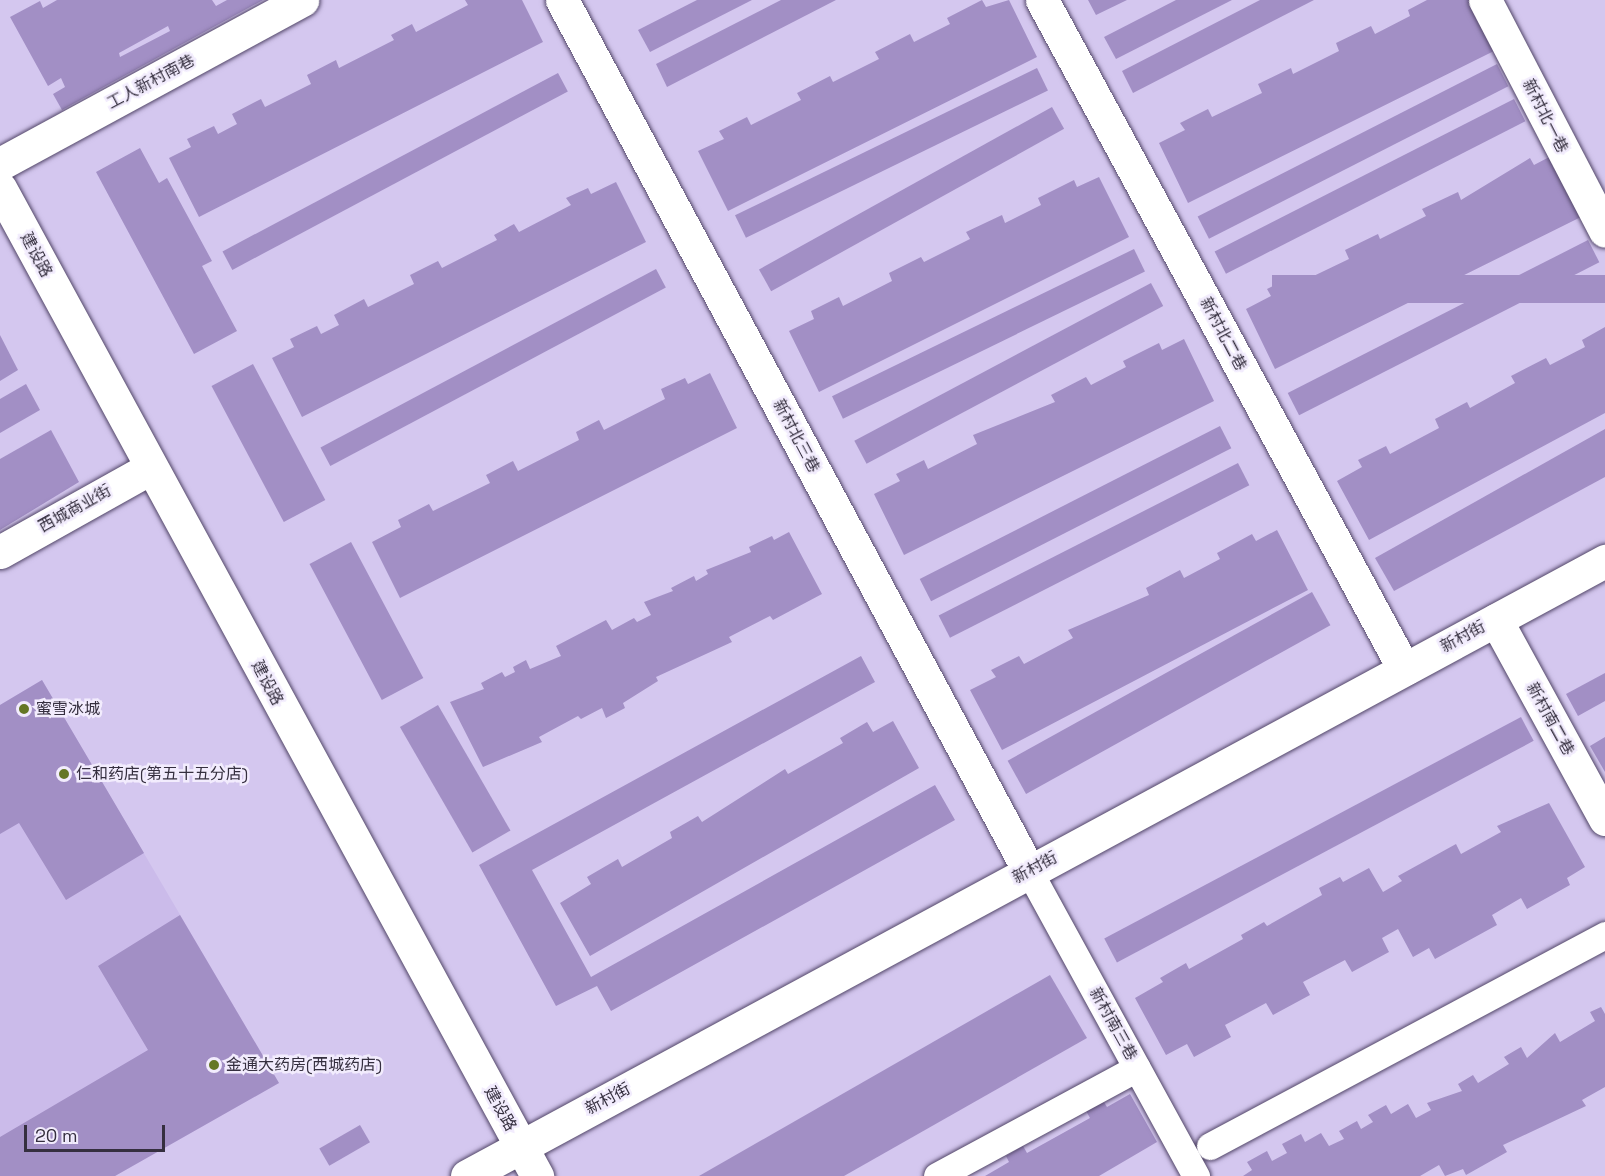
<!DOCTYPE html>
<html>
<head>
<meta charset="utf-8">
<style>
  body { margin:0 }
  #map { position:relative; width:1605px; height:1176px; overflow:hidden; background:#d4c7ef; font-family:"Space Grotesk","Noto Sans SC",sans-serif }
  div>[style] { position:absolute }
  .built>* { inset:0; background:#cbbbea }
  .building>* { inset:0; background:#a28fc5; transform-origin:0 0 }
  .roads { filter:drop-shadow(0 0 2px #524668) drop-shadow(0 0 2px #524668) }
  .service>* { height:27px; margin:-13.5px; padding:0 13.5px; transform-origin:13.5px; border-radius:13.5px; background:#fff }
  .minor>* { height:33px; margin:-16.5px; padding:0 16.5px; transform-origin:16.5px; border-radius:16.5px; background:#fff }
  .tertiary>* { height:33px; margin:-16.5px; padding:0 16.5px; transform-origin:16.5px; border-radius:16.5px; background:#fff }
  .dots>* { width:16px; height:16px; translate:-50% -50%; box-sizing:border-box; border:3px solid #f2ecfd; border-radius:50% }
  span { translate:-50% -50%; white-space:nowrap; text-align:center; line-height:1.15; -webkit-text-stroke:5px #f2ecfd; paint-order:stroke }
  .street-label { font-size:16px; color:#352f3f }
  .poi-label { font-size:16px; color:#352f3f }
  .left { translate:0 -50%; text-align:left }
  .scale { position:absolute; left:24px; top:1125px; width:141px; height:27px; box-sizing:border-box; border:3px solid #352f3f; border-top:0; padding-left:8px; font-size:18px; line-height:21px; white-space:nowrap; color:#352f3f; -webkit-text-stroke:4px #f2ecfd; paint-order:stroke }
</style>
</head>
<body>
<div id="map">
  <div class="built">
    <i style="clip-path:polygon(42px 680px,279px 1083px,115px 1176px,0 1176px,0 705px)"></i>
  </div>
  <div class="building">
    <i style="clip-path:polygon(evenodd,57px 0,212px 0,216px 6px,227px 0,263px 0,62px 110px,53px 94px,65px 87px,61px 78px,48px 86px,10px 17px,40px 1px,43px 8px,57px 0,168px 26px,170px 31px,120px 57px,119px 53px,168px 26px)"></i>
    <i style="clip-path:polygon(465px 0,522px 0,543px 42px,199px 217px,169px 158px,191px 147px,187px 139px,214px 126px,218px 134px,237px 124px,232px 114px,261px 99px,265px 107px,311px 84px,307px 75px,336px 60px,339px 68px,394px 40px,391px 35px,412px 24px,416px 32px,468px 5px)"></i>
    <i style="clip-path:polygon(697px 0,752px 0,650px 52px,638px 30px)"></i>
    <i style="clip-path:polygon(781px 0,836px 0,667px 87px,656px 64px)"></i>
    <i style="clip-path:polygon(982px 0,986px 7px,1009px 0,1037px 57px,728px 211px,698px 151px,724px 139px,719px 131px,747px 117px,751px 125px,801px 100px,797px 93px,830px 76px,833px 82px,879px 59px,875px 52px,910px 34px,914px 42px,950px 24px,947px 18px)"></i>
    <i style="clip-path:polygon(1088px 0,1127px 0,1096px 15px)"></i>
    <i style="clip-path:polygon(1176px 0,1232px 0,1116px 59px,1104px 37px)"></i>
    <i style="clip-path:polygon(1260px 0,1314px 0,1133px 93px,1122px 71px)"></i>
    <i style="clip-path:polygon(1427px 0,1474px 0,1498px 49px,1188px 203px,1159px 143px,1185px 130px,1180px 123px,1208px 109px,1212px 117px,1262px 93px,1258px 84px,1291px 68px,1293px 74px,1339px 51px,1336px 43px,1371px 26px,1375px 34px,1410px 16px,1408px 10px)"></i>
    <i style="left:1497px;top:64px;width:25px;height:336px;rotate:63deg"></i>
    <i style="left:1037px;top:68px;width:25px;height:336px;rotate:64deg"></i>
    <i style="left:558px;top:73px;width:21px;height:380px;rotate:62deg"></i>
    <i style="left:1514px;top:99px;width:25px;height:336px;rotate:63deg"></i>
    <i style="left:1052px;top:107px;width:25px;height:335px;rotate:61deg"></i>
    <i style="clip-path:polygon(140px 148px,159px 183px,167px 178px,212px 261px,202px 266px,237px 331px,194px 354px,96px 172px)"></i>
    <i style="clip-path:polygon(1555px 154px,1585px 215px,1275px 369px,1246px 309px,1271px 296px,1267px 289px,1295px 275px,1299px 283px,1349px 259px,1345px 250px,1378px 234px,1380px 239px,1426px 216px,1422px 209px,1458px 192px,1461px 200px,1530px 158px,1534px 165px)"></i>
    <i style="clip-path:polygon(1099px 177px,1129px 237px,819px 392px,789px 331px,814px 319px,811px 311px,839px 297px,843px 306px,892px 281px,889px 273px,921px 257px,924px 262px,970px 239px,966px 232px,1002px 215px,1005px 223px,1041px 205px,1038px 198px,1074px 180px,1077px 187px)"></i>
    <i style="clip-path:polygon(616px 182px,646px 242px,302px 417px,272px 358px,294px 347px,290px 339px,317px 326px,321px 334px,339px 325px,334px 315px,364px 299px,368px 307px,414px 284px,410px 275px,438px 261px,442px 268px,497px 240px,494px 235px,514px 224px,519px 232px,571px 205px,566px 198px,588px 188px,591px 194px)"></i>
    <i style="left:1588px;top:240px;width:25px;height:337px;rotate:63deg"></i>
    <i style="left:1134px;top:249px;width:25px;height:336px;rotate:64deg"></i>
    <i style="left:656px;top:269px;width:21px;height:380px;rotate:62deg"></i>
    <i style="left:1605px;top:275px;width:28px;height:333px;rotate:90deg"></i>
    <i style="left:1151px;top:283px;width:26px;height:336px;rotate:62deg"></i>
    <i style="clip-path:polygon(1605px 327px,1605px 413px,1369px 540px,1337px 481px,1362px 467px,1358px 460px,1386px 446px,1390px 454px,1439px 428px,1435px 419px,1467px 402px,1470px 408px,1515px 383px,1511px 376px,1546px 358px,1550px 365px,1585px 347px,1582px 340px)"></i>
    <i style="clip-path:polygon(0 335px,18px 370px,0 381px)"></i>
    <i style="clip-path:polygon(1184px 339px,1214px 401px,904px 555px,874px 494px,900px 481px,896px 474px,924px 460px,928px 469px,977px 444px,973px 435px,1055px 402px,1051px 395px,1086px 377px,1091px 385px,1126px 367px,1123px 361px,1159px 343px,1162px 350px)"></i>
    <i style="left:253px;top:364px;width:154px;height:47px;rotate:62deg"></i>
    <i style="clip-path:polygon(710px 373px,737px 428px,400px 598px,372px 542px,401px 527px,398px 520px,429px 504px,433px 511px,490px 483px,486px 475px,513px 461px,518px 471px,579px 440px,576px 432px,599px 420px,604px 430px,665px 399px,661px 389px,685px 378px,688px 384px)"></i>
    <i style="clip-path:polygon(26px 384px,40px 410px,0 433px,0 399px)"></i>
    <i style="left:1220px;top:426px;width:25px;height:337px;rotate:63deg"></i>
    <i style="clip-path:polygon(1605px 429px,1605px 477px,1394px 591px,1375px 558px)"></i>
    <i style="clip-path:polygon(51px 430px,79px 482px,0 530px,0 459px)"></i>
    <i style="left:1238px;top:463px;width:25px;height:336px;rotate:63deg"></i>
    <i style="clip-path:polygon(1277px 530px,1308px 590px,1002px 750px,970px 690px,996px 677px,991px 670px,1019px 656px,1024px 664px,1073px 638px,1068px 630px,1149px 595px,1146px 588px,1180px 570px,1184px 578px,1220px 559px,1217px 553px,1252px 534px,1256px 541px)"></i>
    <i style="clip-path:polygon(789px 532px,822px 594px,773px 620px,770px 616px,729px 637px,732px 642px,656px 677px,658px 681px,623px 703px,625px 708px,606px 718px,602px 708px,581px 719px,578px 716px,539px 737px,542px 742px,483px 767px,450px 702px,484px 689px,481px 683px,502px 672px,505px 677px,515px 672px,513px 667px,526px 660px,530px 669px,561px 656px,556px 646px,606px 620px,612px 630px,634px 618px,637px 622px,651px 615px,644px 602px,673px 591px,671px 588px,694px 576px,696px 581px,708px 574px,706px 570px,751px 552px,749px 547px,772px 536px,774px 540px)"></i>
    <i style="left:351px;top:542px;width:154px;height:47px;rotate:62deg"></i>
    <i style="left:1312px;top:592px;width:38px;height:348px;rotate:61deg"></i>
    <i style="clip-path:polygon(861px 656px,875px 682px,532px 870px,591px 977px,935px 785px,955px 820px,611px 1011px,597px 986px,556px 1006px,479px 865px)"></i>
    <i style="clip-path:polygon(1605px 673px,1605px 701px,1578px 716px,1566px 694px)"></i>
    <i style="clip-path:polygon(42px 680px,144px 853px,66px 900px,19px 823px,0 834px,0 705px)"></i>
    <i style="left:438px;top:705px;width:145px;height:44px;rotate:60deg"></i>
    <i style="left:1521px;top:717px;width:27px;height:472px;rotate:62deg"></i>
    <i style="clip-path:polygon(893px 721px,919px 768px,590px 956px,560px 903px,591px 884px,587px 877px,618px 859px,622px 867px,672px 838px,670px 832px,698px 816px,702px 822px,785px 769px,788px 774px,843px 743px,840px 738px,867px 722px,873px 732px)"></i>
    <i style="clip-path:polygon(1605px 737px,1605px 772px,1590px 746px)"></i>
    <i style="clip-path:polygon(1549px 803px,1585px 867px,1567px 878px,1570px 885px,1527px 909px,1521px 898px,1492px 915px,1497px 925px,1435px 959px,1429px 948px,1413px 957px,1398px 929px,1382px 938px,1389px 952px,1352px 972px,1345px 960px,1303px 982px,1310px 995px,1273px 1015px,1266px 1003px,1225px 1025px,1231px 1037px,1194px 1057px,1187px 1044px,1166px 1055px,1135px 998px,1163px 982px,1160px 978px,1186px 963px,1189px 969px,1243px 939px,1241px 935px,1264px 922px,1267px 926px,1322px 895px,1319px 888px,1340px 877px,1343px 882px,1369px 868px,1383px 892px,1402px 881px,1398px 876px,1456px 844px,1461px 854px,1501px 832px,1497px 826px)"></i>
    <i style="clip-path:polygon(180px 915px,279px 1083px,115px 1176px,0 1176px,0 1137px,148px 1050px,98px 966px)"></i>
    <i style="clip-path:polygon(1050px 975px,1087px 1038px,844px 1176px,699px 1176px)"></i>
    <i style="clip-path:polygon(1601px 1007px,1605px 1014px,1605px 1087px,1582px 1100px,1586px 1106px,1503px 1145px,1507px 1152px,1466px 1175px,1463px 1169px,1445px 1176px,1439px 1165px,1420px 1176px,1243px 1176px,1252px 1170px,1247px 1162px,1267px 1151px,1272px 1161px,1287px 1153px,1282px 1144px,1301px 1134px,1305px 1142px,1321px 1133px,1329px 1146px,1344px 1139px,1339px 1131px,1357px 1121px,1361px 1129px,1373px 1122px,1368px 1115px,1386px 1105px,1391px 1114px,1408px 1104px,1416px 1118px,1431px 1110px,1427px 1103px,1462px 1091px,1458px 1084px,1473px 1075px,1478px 1083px,1509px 1064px,1504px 1057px,1521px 1047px,1527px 1058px,1555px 1033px,1560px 1042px,1595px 1021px,1590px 1012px)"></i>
    <i style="clip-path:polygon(1130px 1094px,1157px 1142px,1099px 1176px,985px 1176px,1009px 1162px,1006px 1156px,1023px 1146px,1027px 1153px,1090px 1118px,1085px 1109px,1102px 1099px,1107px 1107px)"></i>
    <i style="left:360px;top:1125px;width:20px;height:47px;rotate:60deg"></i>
  </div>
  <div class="roads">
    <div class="service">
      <i style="left:1029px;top:871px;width:348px;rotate:61.3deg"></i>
      <i style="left:1210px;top:1146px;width:448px;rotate:-28.1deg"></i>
      <i style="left:937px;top:1176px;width:227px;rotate:-28.4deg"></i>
    </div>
    <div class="minor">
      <i style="left:562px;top:0;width:988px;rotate:61.8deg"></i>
      <i style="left:1042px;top:0;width:761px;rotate:61.58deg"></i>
      <i style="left:1485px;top:0;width:260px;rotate:62.5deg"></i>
      <i style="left:0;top:164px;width:344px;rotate:-28.5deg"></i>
      <i style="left:0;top:552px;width:172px;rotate:-29.2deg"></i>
      <i style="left:1496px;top:620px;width:227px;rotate:61.3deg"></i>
    </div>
    <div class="tertiary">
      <i style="left:0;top:188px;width:1125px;rotate:61.47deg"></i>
      <i style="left:467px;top:1176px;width:1294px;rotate:-28.39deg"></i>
    </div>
  </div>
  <div class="dots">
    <i style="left:24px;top:709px;background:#657725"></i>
    <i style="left:64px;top:774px;background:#657725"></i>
    <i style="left:214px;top:1065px;background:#657725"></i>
  </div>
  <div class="street-label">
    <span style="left:151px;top:82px;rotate:-28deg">工人新村南巷</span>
    <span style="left:1545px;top:116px;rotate:63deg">新村北一巷</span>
    <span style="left:36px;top:255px;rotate:62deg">建设路</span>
    <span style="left:1223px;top:334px;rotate:62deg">新村北二巷</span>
    <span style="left:796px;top:436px;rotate:62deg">新村北三巷</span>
    <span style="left:75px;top:509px;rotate:-29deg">西城商业街</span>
    <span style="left:1463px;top:637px;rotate:-28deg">新村街</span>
    <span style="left:267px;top:683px;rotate:62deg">建设路</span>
    <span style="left:1550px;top:719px;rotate:61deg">新村南二巷</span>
    <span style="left:1035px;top:868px;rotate:-28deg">新村街</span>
    <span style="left:1113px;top:1024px;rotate:61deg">新村南三巷</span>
    <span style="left:608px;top:1099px;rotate:-28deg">新村街</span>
    <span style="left:500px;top:1109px;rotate:61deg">建设路</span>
  </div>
  <div class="poi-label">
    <span class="left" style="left:36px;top:709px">蜜雪冰城</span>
    <span class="left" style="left:76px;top:774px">仁和药店(第五十五分店)</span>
    <span class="left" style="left:226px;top:1065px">金通大药房(西城药店)</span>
  </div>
  <div class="scale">20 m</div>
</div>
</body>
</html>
